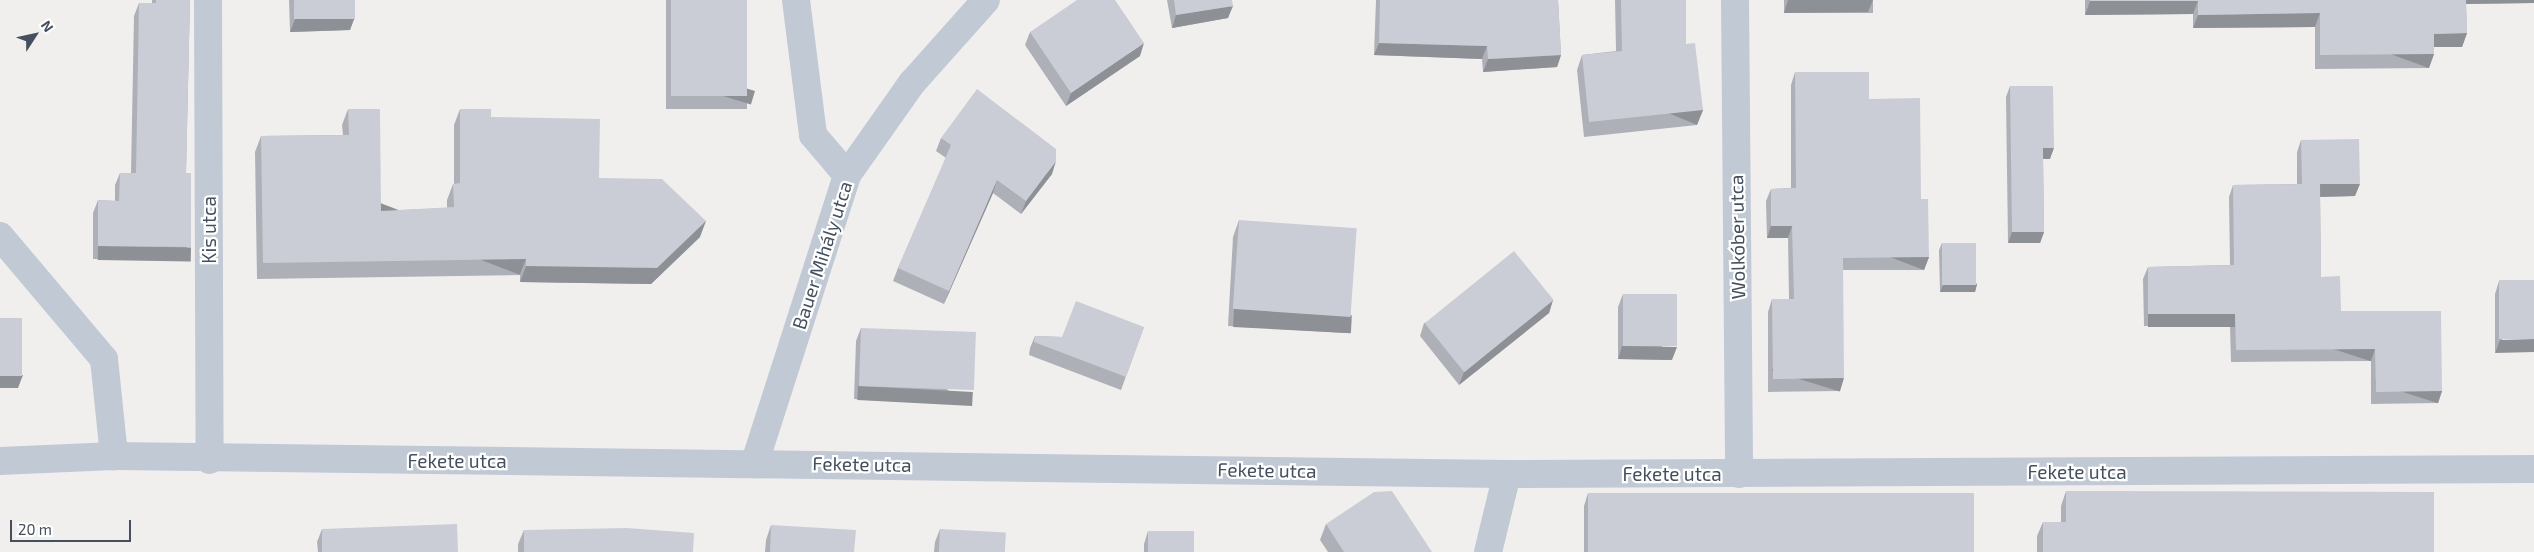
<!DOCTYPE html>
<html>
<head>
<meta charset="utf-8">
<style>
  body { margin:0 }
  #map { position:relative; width:2534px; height:552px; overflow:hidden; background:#f1efee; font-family:"Exo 2",sans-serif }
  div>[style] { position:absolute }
  .minor>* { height:28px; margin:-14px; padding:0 14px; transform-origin:14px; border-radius:14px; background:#c1c9d5 }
  .wall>* { inset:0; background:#aeb0b7; transform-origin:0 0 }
  .shaded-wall>* { inset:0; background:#8d9095; transform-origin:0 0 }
  .building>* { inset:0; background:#cacdd5; transform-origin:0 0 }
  span { translate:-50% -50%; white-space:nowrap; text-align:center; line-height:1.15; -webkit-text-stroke:4.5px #fff; paint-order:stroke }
  .street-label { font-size:19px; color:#45505e }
  .north { position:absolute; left:10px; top:10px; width:50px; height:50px; -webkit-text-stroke:4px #fff; paint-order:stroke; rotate:55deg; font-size:14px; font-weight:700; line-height:20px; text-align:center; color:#45505e }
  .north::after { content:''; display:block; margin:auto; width:18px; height:22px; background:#45505e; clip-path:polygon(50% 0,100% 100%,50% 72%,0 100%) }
  .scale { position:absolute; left:10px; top:520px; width:121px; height:22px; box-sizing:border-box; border:2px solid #45505e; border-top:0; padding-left:6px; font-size:15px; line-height:18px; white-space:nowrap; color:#45505e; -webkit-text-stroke:4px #fff; paint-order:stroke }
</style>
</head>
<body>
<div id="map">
  <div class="minor">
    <i style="left:208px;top:0;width:460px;rotate:89.8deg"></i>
    <i style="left:796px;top:0;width:136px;rotate:82.8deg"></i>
    <i style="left:813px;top:135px;width:52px;rotate:49.6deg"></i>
    <i style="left:1735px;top:0;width:474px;rotate:89.5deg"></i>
    <i style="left:0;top:236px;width:161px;rotate:49.8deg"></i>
    <i style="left:104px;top:359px;width:98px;rotate:84.1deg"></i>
    <i style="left:0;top:461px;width:114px;rotate:-2.5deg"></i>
    <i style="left:114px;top:456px;width:1393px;rotate:0.74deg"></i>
    <i style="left:1507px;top:474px;width:1027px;rotate:-0.28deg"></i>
    <i style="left:755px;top:462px;width:301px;rotate:-72.2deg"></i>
    <i style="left:847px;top:175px;width:113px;rotate:-54.8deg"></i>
    <i style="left:912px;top:83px;width:111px;rotate:-48.3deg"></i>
    <i style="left:1488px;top:552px;width:80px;rotate:-76.3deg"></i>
  </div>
  <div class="wall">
    <i style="clip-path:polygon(152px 0,190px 0,186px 173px,187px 260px,93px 259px,93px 213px,98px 200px,115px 201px,115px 185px,120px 173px,131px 173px,134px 16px,139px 3px,152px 3px)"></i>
    <i style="clip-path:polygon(289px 0,355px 0,350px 30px,290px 32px)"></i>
    <i style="left:666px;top:0;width:81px;height:109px"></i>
    <i style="clip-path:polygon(1167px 0,1232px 0,1228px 18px,1172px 28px)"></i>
    <i style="clip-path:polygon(1376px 0,1558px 0,1561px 55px,1557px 67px,1483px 72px,1482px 59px,1374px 55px)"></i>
    <i style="clip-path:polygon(1615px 0,1686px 0,1686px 44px,1703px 110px,1697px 125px,1584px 137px,1577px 70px,1582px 55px,1616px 51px)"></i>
    <i style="left:1784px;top:0;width:89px;height:13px"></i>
    <i style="clip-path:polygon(2085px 0,2534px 0,2534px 5px,2534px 3px,2466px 4px,2467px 33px,2462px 47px,2434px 47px,2434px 54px,2429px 68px,2315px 69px,2315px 27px,2193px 28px,2193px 14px,2085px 15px)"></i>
    <i style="clip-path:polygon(1030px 32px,1140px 56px,1066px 106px,1025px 45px)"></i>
    <i style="clip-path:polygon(1795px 72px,1869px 99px,1921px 199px,1929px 257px,1924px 270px,1843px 270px,1840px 391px,1768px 392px,1768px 312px,1772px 299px,1789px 299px,1788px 238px,1767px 238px,1766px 201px,1771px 189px,1791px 188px,1791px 85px)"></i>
    <i style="clip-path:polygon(2010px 86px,2050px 159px,2043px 159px,2044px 232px,2040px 243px,2008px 243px,2006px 97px)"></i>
    <i style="clip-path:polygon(348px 109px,381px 211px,447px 208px,447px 200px,453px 184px,454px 184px,454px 125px,460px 109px,491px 117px,599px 178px,700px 237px,651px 284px,520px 282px,520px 275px,257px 279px,255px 152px,261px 136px,343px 135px,342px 125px)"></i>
    <i style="clip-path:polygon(941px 138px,1052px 174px,1021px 214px,993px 193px,944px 304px,893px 281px,898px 268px,946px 158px,936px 151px)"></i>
    <i style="clip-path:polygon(2301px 140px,2355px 196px,2320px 197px,2321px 277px,2341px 311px,2442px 391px,2438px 403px,2371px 404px,2371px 361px,2231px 362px,2230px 326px,2144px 326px,2143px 279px,2148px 267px,2230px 265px,2229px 197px,2233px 185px,2297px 184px,2297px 152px)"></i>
    <i style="clip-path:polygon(1239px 220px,1346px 333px,1228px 326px,1233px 237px)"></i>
    <i style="clip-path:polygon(1942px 243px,1977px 284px,1975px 292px,1940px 292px,1939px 250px)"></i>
    <i style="clip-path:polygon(2534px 280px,2495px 353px,2495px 294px,2499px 281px)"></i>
    <i style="clip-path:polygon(1623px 294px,1672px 360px,1618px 359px,1618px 307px)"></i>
    <i style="clip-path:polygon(1553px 300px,1549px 313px,1459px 385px,1420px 336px,1424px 323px)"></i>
    <i style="clip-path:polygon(1144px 327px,1121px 390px,1029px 355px,1030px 348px,1035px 336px,1062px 337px)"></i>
    <i style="clip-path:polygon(861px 328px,969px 405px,854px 399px,856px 341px)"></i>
    <i style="clip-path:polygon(2066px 491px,2434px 552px,2037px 552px,2037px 536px,2043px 522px,2061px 522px,2061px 506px)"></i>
    <i style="clip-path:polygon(1588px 493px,1974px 552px,1584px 552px,1584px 506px)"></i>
    <i style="clip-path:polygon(1326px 524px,1432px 552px,1328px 552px,1320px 540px)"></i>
    <i style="clip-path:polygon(771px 525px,854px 552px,765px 552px,766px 540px)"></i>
    <i style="clip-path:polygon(322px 529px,458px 552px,318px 552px,317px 542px)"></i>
    <i style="clip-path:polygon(940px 529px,1005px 552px,934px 552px,935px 542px)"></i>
    <i style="clip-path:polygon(524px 530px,693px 552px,518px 552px,518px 544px)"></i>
    <i style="clip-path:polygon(1148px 531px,1194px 552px,1144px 552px,1144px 544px)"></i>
  </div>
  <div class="shaded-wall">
    <i style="clip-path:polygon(1788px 0,1873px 0,1868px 12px,1784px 13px)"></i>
    <i style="clip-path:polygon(2462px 0,2534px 0,2534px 3px,2461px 4px)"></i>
    <i style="clip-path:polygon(2090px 1px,2198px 1px,2193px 14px,2085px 15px)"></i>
    <i style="clip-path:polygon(1233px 6px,1228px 18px,1172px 28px,1176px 15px)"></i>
    <i style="clip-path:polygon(2320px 13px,2315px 27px,2193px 28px,2198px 15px)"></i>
    <i style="clip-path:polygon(355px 17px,350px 30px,290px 32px,295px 19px)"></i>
    <i style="clip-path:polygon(2467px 33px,2462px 47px,2429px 47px,2434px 34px)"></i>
    <i style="clip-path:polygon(1144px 43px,1140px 56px,1066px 106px,1071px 93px)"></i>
    <i style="clip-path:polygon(1379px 43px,1487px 46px,1482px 59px,1374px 55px)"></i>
    <i style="left:2434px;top:54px;width:15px;height:114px;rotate:110deg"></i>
    <i style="clip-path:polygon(1561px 55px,1557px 67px,1483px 72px,1488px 59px)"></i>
    <i style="left:755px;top:91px;width:14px;height:76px;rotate:107deg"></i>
    <i style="left:1703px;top:110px;width:16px;height:115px;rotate:112deg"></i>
    <i style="clip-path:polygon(2043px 148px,2054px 148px,2050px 159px,2039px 159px)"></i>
    <i style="clip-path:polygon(1056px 161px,1052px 174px,1021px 214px,1026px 201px)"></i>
    <i style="clip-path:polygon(997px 180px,993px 193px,944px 304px,949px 291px)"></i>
    <i style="clip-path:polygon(2320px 184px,2360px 184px,2355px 196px,2316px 197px)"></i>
    <i style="clip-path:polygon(706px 221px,700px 237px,651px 284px,520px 282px,526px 266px)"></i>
    <i style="clip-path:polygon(1771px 226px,1792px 226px,1788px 238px,1767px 238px)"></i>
    <i style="clip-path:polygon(2012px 232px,2044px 232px,2040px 243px,2008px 243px)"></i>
    <i style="left:98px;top:246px;width:93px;height:14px;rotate:1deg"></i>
    <i style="left:1929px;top:257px;width:14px;height:86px;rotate:111deg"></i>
    <i style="left:526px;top:259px;width:17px;height:263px;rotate:111deg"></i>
    <i style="clip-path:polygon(1977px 284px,1975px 292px,1940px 292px,1943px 285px)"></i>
    <i style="clip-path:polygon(1553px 300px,1549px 313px,1459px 385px,1464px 372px)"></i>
    <i style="left:1234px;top:309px;width:118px;height:18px;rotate:3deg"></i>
    <i style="left:2148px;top:314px;width:87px;height:13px"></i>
    <i style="clip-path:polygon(2534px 339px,2534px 352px,2495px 353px,2500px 340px)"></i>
    <i style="clip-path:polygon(1622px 346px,1677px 347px,1672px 360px,1618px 359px)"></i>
    <i style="left:2375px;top:349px;width:13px;height:139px;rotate:108deg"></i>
    <i style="clip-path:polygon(23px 375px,18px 388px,0 388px,0 376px)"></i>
    <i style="left:1844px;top:378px;width:14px;height:71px;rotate:107deg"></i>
    <i style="left:858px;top:386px;width:115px;height:14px;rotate:3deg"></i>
    <i style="left:2442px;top:391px;width:13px;height:66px;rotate:108deg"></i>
  </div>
  <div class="building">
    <i style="clip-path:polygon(156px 0,190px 0,186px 173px,191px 173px,191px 247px,98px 246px,98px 200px,119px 201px,120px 173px,136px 173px,139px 3px,156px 3px)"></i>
    <i style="left:294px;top:0;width:61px;height:19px"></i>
    <i style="left:671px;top:0;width:76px;height:96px"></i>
    <i style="clip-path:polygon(1077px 0,1115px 0,1144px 43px,1071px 93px,1030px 32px)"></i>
    <i style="clip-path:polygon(1174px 0,1232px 0,1233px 6px,1176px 15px)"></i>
    <i style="clip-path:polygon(1380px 0,1558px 0,1561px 55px,1488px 59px,1487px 46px,1379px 43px)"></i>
    <i style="clip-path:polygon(1621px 0,1686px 0,1686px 44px,1695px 43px,1703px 110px,1589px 122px,1582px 55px,1622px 51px)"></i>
    <i style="clip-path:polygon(2090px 0,2466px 0,2467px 33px,2434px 34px,2434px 54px,2320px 55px,2320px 13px,2198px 15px,2198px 1px,2090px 1px)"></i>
    <i style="clip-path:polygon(1795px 72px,1869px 72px,1869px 99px,1920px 98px,1921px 199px,1928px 199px,1929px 257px,1843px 258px,1844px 378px,1773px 379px,1772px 299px,1794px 299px,1792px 226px,1771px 226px,1771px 189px,1796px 188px)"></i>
    <i style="clip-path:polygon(2010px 86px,2053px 86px,2054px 148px,2043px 148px,2044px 232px,2012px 232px)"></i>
    <i style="clip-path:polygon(977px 89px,1056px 149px,1056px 161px,1026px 201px,997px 180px,949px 291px,898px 268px,951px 145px,941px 138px)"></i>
    <i style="clip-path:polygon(348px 109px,380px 109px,381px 211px,454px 207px,453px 184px,460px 183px,460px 109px,491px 109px,491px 117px,600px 119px,599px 178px,662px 179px,706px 221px,657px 268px,526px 266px,526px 259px,263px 263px,261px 136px,349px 135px)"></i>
    <i style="clip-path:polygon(2359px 139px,2360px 184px,2320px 184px,2321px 277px,2340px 276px,2341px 311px,2441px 311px,2442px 391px,2376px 392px,2375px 349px,2236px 350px,2235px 314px,2148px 314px,2148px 267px,2234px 265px,2233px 185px,2302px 184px,2301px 140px)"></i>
    <i style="left:1239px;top:220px;width:118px;height:89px;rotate:4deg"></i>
    <i style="left:1942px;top:243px;width:34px;height:42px"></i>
    <i style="left:1514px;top:251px;width:63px;height:115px;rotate:51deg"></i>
    <i style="left:2534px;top:280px;width:59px;height:35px;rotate:90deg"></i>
    <i style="left:1623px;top:294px;width:54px;height:52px"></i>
    <i style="clip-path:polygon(1076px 301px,1144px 327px,1126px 377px,1034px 342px,1035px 336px,1062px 337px)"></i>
    <i style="left:0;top:318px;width:22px;height:58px"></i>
    <i style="left:861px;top:328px;width:115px;height:58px;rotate:2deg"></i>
    <i style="clip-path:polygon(1392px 491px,1432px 552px,1344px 552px,1326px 524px,1374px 492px)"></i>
    <i style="clip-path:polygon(2066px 491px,2434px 492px,2434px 552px,2043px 552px,2043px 522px,2066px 522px)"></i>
    <i style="left:1588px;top:493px;width:386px;height:59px"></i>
    <i style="clip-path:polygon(457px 524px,458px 552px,322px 552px,322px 529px)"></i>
    <i style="clip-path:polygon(771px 525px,856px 530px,854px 552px,770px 552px)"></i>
    <i style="clip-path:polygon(627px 528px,694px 533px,693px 552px,524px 552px,524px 530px)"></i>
    <i style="left:940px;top:529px;width:66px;height:23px;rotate:3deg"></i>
    <i style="left:1148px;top:531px;width:46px;height:21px"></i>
  </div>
  <div class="street-label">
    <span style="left:209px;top:230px;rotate:-90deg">Kis utca</span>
    <span style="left:1737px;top:237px;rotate:-91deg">Wolkóber utca</span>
    <span style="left:822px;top:255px;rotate:-72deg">Bauer Mihály utca</span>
    <span style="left:457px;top:461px">Fekete utca</span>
    <span style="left:862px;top:464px;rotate:1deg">Fekete utca</span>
    <span style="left:1267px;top:470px;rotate:1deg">Fekete utca</span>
    <span style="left:2077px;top:472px">Fekete utca</span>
    <span style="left:1672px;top:474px">Fekete utca</span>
  </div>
  <div class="north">N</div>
  <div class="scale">20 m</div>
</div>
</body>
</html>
